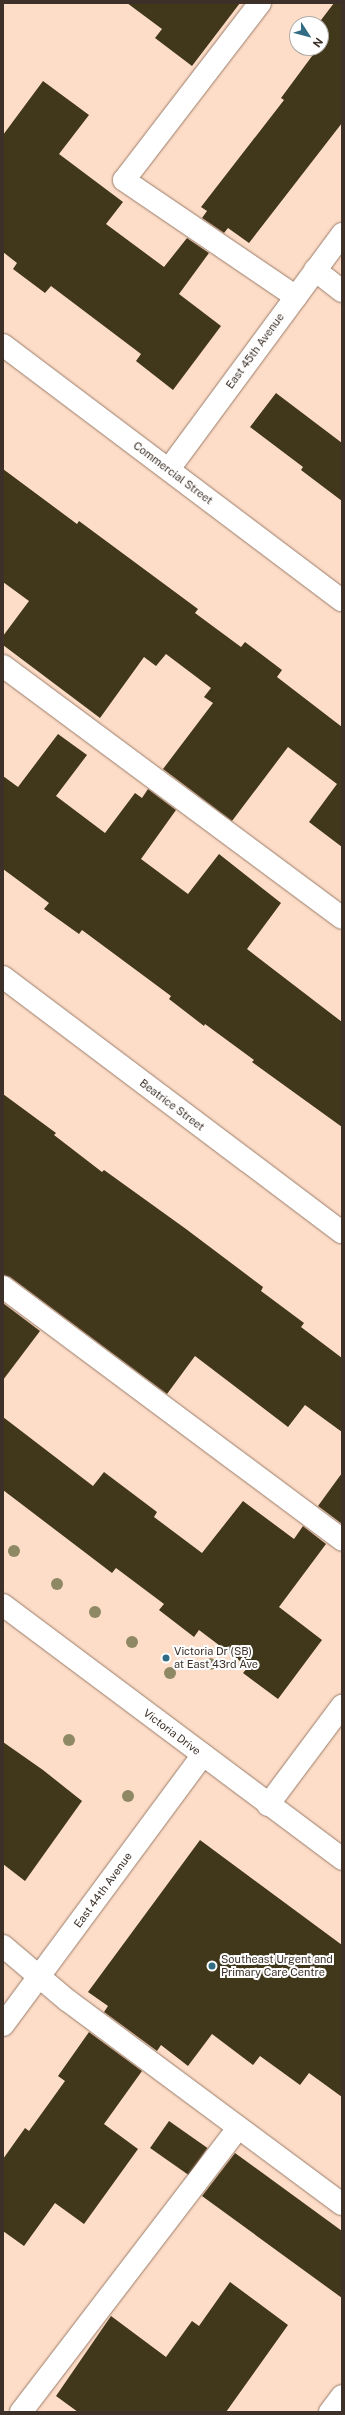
<!DOCTYPE html>
<html>
<head>
<meta charset="utf-8">
<style>
  body { margin:0 }
  #map { position:relative; width:345px; height:2415px; overflow:hidden; background:#fdddc8; font-family:"Public Sans",sans-serif }
  div>[style] { position:absolute }
  .building>* { inset:0; background:#41371b; transform-origin:0 0 }
  .roads { filter:drop-shadow(0 0 1px #997c69) drop-shadow(0 0 1px #997c69) }
  .minor>* { height:22px; margin:-11px; padding:0 11px; transform-origin:11px; border-radius:11px; background:#fff }
  .trees>* { width:12px; height:12px; margin:-6px; border-radius:50%; background:#8e8864 }
  .dots>* { width:11px; height:11px; translate:-50% -50%; box-sizing:border-box; border:2px solid #fff; border-radius:50% }
  span { translate:-50% -50%; white-space:nowrap; text-align:center; line-height:1.15; -webkit-text-stroke:4px #fff; paint-order:stroke }
  .street-label { font-size:11px; color:#3c3028 }
  .poi-label { font-size:11px; color:#3c3028 }
  .left { translate:0 -50%; text-align:left }
  .frame { position:absolute; inset:0; border:4px solid #3c3028; pointer-events:none }
  .north { position:absolute; left:289px; top:16px; width:40px; height:40px; box-sizing:border-box; background:#fff; border:1px solid #b1aca9; border-radius:50%; rotate:126deg; font-size:11px; font-weight:700; line-height:16px; text-align:center; color:#3c3028 }
  .north::after { content:''; display:block; margin:auto; width:14px; height:18px; background:#326c85; clip-path:polygon(50% 0,100% 100%,50% 72%,0 100%) }
</style>
</head>
<body>
<div id="map">
  <div class="building">
    <i style="clip-path:polygon(127px 3px,240px 3px,192px 66px,155px 38px,162px 29px)"></i>
    <i style="clip-path:polygon(334px 3px,342px 3px,342px 123px,249px 243px,228px 228px,224px 233px,202px 218px,207px 211px,201px 207px,284px 100px,281px 98px,318px 48px,321px 48px,321px 24px,318px 24px)"></i>
    <i style="clip-path:polygon(43px 81px,89px 115px,59px 154px,123px 202px,106px 224px,164px 267px,187px 238px,209px 253px,179px 294px,221px 326px,173px 390px,136px 361px,141px 354px,51px 286px,45px 293px,13px 269px,17px 263px,3px 252px,3px 135px)"></i>
    <i style="clip-path:polygon(276px 393px,342px 443px,342px 501px,301px 470px,303px 467px,250px 427px)"></i>
    <i style="clip-path:polygon(3px 469px,77px 524px,79px 521px,198px 609px,195px 613px,241px 647px,245px 642px,282px 670px,277px 677px,342px 727px,342px 847px,309px 822px,337px 784px,288px 747px,232px 821px,163px 769px,213px 703px,204px 697px,211px 688px,166px 654px,156px 666px,144px 657px,100px 718px,3px 645px,3px 636px,29px 601px,3px 582px)"></i>
    <i style="clip-path:polygon(58px 734px,87px 755px,56px 796px,105px 833px,135px 793px,142px 798px,148px 789px,176px 810px,141px 859px,188px 894px,219px 854px,281px 903px,247px 949px,342px 1022px,342px 1127px,252px 1062px,254px 1060px,205px 1024px,204px 1026px,169px 999px,171px 996px,82px 930px,79px 934px,44px 909px,49px 903px,3px 869px,3px 776px,18px 787px)"></i>
    <i style="clip-path:polygon(3px 1094px,56px 1133px,54px 1135px,102px 1172px,104px 1170px,186px 1229px,263px 1287px,261px 1291px,304px 1323px,301px 1327px,342px 1358px,342px 1432px,305px 1405px,288px 1427px,195px 1356px,167px 1394px,10px 1277px,3px 1275px)"></i>
    <i style="clip-path:polygon(3px 1303px,40px 1331px,3px 1380px)"></i>
    <i style="clip-path:polygon(3px 1417px,93px 1486px,104px 1472px,157px 1512px,154px 1517px,202px 1553px,243px 1501px,294px 1539px,303px 1526px,326px 1544px,279px 1607px,322px 1640px,278px 1699px,243px 1673px,248px 1667px,199px 1630px,194px 1637px,159px 1610px,164px 1604px,116px 1568px,112px 1573px,3px 1490px)"></i>
    <i style="clip-path:polygon(342px 1473px,342px 1524px,318px 1506px)"></i>
    <i style="clip-path:polygon(3px 1742px,43px 1770px,82px 1801px,25px 1881px,3px 1864px)"></i>
    <i style="clip-path:polygon(200px 1840px,342px 1945px,342px 2097px,309px 2073px,300px 2085px,260px 2056px,253px 2065px,212px 2034px,188px 2066px,161px 2045px,157px 2051px,104px 2012px,108px 2006px,88px 1992px)"></i>
    <i style="clip-path:polygon(89px 2032px,142px 2071px,104px 2124px,138px 2149px,84px 2224px,55px 2203px,24px 2246px,3px 2231px,3px 2159px,25px 2128px,29px 2131px,65px 2081px,58px 2076px)"></i>
    <i style="left:169px;top:2121px;width:47px;height:33px;rotate:35deg"></i>
    <i style="clip-path:polygon(235px 2153px,342px 2231px,342px 2298px,202px 2196px)"></i>
    <i style="clip-path:polygon(230px 2282px,288px 2325px,226px 2412px,78px 2412px,56px 2396px,111px 2316px,166px 2357px,192px 2321px,199px 2326px)"></i>
  </div>
  <div class="roads">
    <div class="minor">
      <i style="left:260px;top:3px;width:223px;rotate:127.5deg"></i>
      <i style="left:124px;top:180px;width:208px;rotate:34.2deg"></i>
      <i style="left:315px;top:270px;width:34px;rotate:38deg"></i>
      <i style="left:3px;top:345px;width:424px;rotate:37deg"></i>
      <i style="left:169px;top:469px;width:292px;rotate:-53.6deg"></i>
      <i style="left:3px;top:666px;width:422px;rotate:36.6deg"></i>
      <i style="left:3px;top:977px;width:424px;rotate:37deg"></i>
      <i style="left:3px;top:1287px;width:423px;rotate:36.7deg"></i>
      <i style="left:3px;top:1605px;width:424px;rotate:36.8deg"></i>
      <i style="left:268px;top:1805px;width:124px;rotate:-53.2deg"></i>
      <i style="left:3px;top:1946px;width:84px;rotate:40.2deg"></i>
      <i style="left:67px;top:2000px;width:342px;rotate:36.6deg"></i>
      <i style="left:3px;top:2025px;width:336px;rotate:-53.5deg"></i>
      <i style="left:21px;top:2412px;width:357px;rotate:-52.6deg"></i>
      <i style="left:330px;top:2412px;width:20px;rotate:-53deg"></i>
    </div>
  </div>
  <div class="trees">
    <i style="left:14px;top:1551px"></i>
    <i style="left:57px;top:1584px"></i>
    <i style="left:95px;top:1612px"></i>
    <i style="left:132px;top:1642px"></i>
    <i style="left:210px;top:1664px"></i>
    <i style="left:170px;top:1673px"></i>
    <i style="left:69px;top:1740px"></i>
    <i style="left:128px;top:1796px"></i>
  </div>
  <div class="dots">
    <i style="left:166px;top:1658px;background:#326c85"></i>
    <i style="left:212px;top:1966px;background:#326c85"></i>
  </div>
  <div class="street-label">
    <span style="left:255px;top:351px;rotate:-54deg">East 45th Avenue</span>
    <span style="left:173px;top:473px;rotate:37deg">Commercial Street</span>
    <span style="left:172px;top:1105px;rotate:37deg">Beatrice Street</span>
    <span style="left:172px;top:1732px;rotate:37deg">Victoria Drive</span>
    <span style="left:103px;top:1890px;rotate:-54deg">East 44th Avenue</span>
  </div>
  <div class="poi-label">
    <span class="left" style="left:174px;top:1658px">Victoria Dr (SB)<br>at East 43rd Ave</span>
    <span class="left" style="left:221px;top:1966px">Southeast Urgent and<br>Primary Care Centre</span>
  </div>
  <div class="frame"></div>
  <div class="north">N</div>
</div>
</body>
</html>
